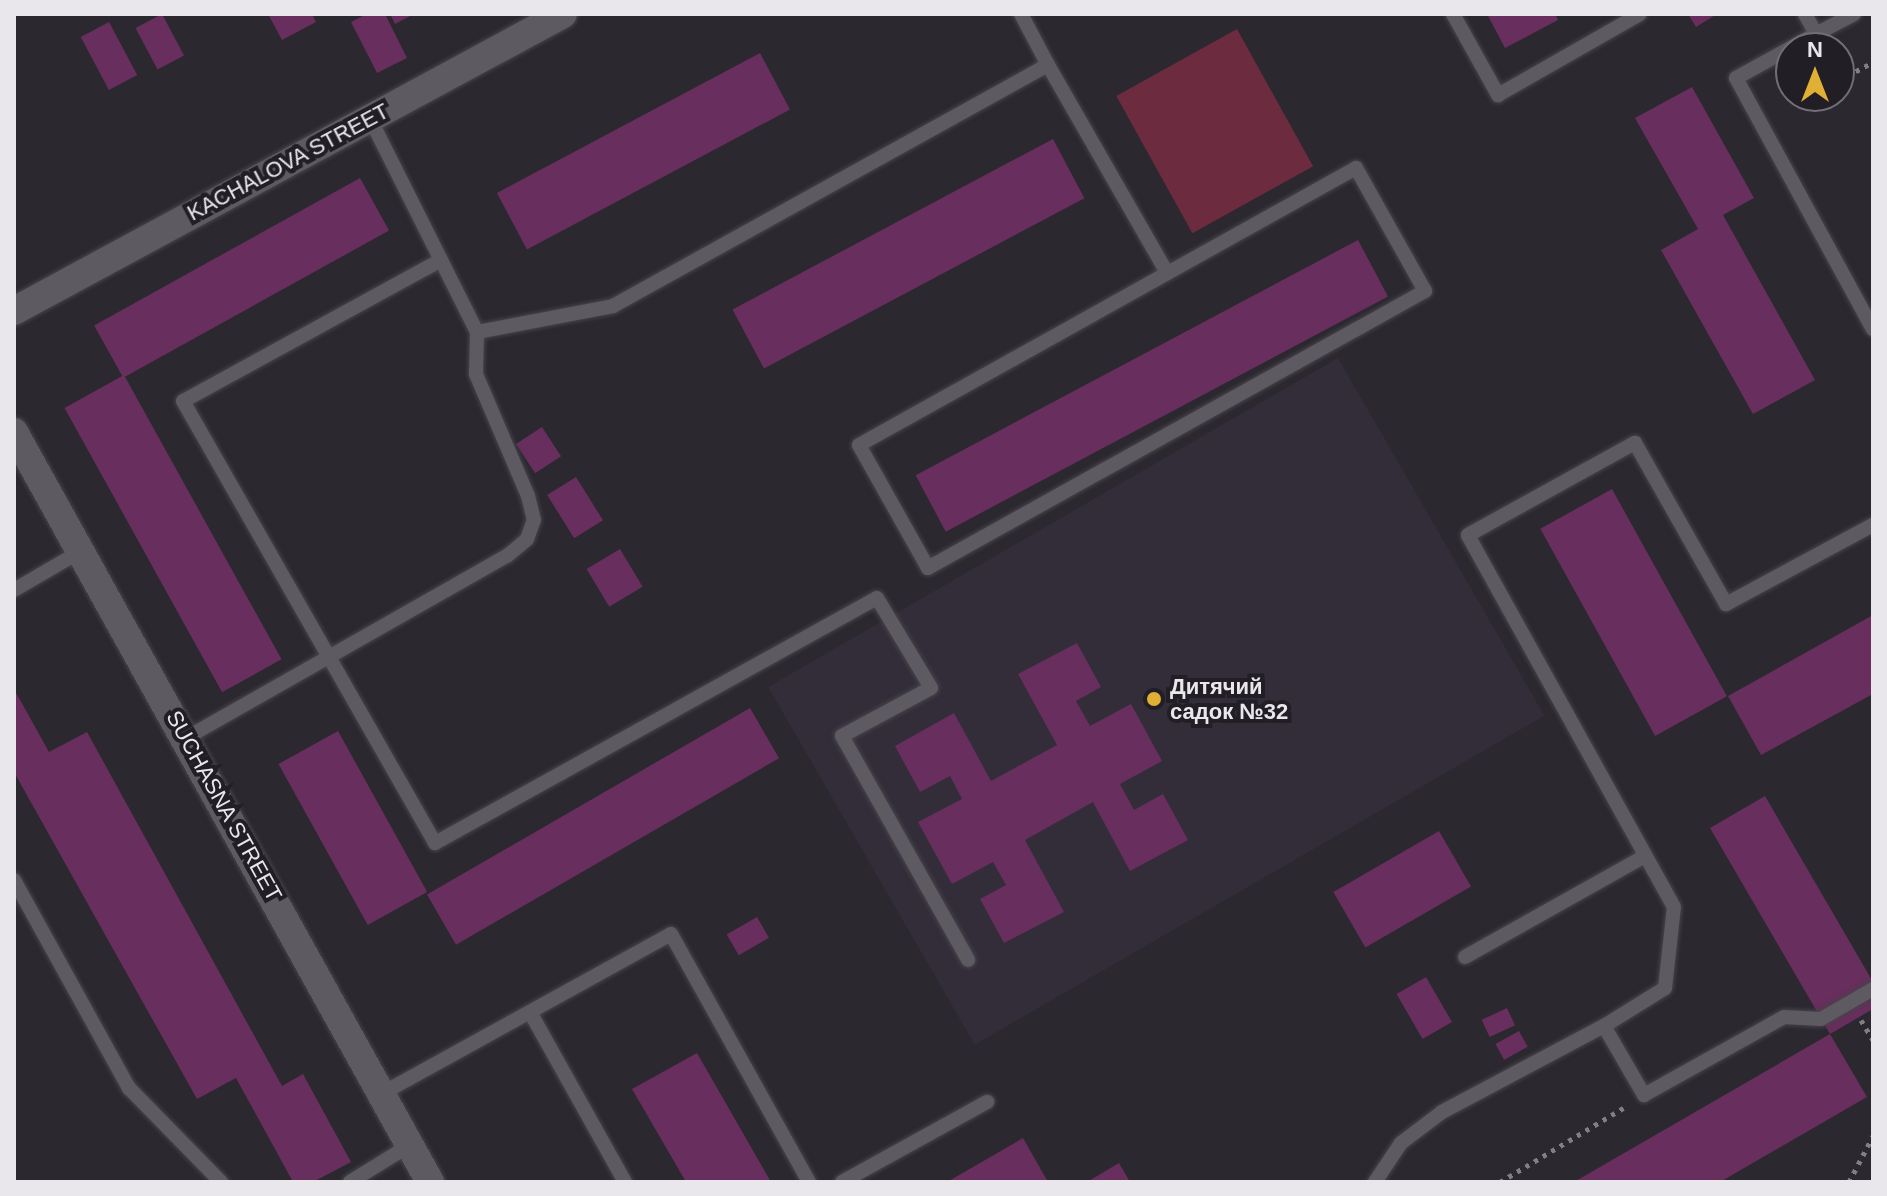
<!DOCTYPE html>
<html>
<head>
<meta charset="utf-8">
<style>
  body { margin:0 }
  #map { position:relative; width:1887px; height:1196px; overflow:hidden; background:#2b282f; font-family:Helvetica,sans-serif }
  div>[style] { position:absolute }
  .built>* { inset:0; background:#332d3a; transform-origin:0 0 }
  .green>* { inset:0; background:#6c2b3f; transform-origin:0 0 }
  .building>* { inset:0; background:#682e5d; transform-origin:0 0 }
  .path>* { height:5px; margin-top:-2.5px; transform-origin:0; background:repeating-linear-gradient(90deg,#817e84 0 4px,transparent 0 10px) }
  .roads { filter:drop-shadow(0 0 2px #46444a) drop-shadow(0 0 2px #46444a) }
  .lane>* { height:14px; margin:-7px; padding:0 7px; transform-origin:7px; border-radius:7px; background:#5e5a62 }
  .street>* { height:28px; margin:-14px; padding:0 14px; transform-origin:14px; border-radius:14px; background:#5e5a62 }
  .dots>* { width:22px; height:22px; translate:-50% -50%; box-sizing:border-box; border:4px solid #211e25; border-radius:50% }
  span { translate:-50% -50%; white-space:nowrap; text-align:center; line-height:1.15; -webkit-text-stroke:8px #211e25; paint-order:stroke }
  .street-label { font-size:22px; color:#e9e7ec }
  .poi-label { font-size:22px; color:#e9e7ec; font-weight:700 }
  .left { translate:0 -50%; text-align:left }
  .frame { position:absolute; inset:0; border:16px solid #e9e7ec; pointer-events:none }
  .north { position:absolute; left:1775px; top:32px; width:80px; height:80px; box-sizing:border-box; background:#211e25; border:2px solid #716e75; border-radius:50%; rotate:0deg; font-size:22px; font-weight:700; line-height:32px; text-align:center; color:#e9e7ec }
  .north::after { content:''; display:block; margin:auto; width:28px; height:36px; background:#dfb034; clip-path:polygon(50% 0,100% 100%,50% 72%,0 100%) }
</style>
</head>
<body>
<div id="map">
  <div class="built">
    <i style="left:1338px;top:358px;width:413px;height:658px;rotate:60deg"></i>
  </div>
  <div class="green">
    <i style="left:1237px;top:29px;width:157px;height:138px;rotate:61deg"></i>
  </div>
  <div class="building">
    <i style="left:162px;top:14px;width:47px;height:30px;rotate:62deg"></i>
    <i style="clip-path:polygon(268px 14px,312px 14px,316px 22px,282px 40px)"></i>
    <i style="clip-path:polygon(367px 14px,385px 14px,407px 58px,377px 73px,351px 22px)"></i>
    <i style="clip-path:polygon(390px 14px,414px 14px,395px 24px)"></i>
    <i style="clip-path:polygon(1487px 14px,1555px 14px,1558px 20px,1505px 48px)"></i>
    <i style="clip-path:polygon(1688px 14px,1717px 14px,1696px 27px)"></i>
    <i style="left:109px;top:22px;width:60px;height:32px;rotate:62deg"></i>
    <i style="left:760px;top:53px;width:64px;height:298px;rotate:62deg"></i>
    <i style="clip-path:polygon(1692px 87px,1754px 198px,1723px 215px,1815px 380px,1753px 414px,1661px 250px,1698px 229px,1635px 118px)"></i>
    <i style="left:1053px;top:139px;width:67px;height:363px;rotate:62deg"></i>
    <i style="left:360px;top:178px;width:60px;height:304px;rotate:61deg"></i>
    <i style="left:1358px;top:240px;width:64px;height:501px;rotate:62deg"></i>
    <i style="left:124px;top:375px;width:325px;height:68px;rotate:61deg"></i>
    <i style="left:542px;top:427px;width:35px;height:31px;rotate:57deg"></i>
    <i style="left:576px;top:477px;width:51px;height:34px;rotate:58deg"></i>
    <i style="left:1612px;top:489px;width:237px;height:82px;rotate:61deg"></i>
    <i style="left:620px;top:549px;width:44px;height:39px;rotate:59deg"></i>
    <i style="clip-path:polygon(1873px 615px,1873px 694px,1761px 755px,1728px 696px)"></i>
    <i style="clip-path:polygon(1077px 643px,1101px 687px,1076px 701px,1090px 726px,1131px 704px,1162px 761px,1120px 784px,1134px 810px,1163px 794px,1188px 840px,1130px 871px,1093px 802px,1025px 840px,1064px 912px,1004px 943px,980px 899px,1006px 885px,993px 862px,952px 884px,918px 822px,962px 799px,950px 776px,920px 792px,895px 746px,954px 713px,991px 781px,1057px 745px,1018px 674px)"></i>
    <i style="clip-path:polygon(14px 689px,49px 752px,87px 732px,282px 1086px,303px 1074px,351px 1162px,313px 1182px,293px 1182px,236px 1078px,197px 1099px,14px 772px)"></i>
    <i style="left:750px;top:708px;width:58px;height:373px;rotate:60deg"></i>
    <i style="left:338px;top:731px;width:184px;height:68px;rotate:61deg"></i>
    <i style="clip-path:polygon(1765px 796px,1873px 982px,1873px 1009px,1830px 1034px,1710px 828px)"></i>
    <i style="left:1439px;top:831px;width:64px;height:122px;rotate:60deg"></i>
    <i style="left:757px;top:917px;width:24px;height:35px;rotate:60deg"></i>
    <i style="left:1426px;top:977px;width:52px;height:34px;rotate:60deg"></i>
    <i style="left:1507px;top:1008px;width:19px;height:28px;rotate:65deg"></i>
    <i style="left:1519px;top:1031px;width:18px;height:27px;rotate:61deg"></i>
    <i style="clip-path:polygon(1830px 1034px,1867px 1097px,1720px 1182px,1574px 1182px)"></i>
    <i style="clip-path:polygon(697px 1053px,771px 1182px,686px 1182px,632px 1089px)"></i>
    <i style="clip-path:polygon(1023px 1138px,1048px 1182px,947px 1182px)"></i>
    <i style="clip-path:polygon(1119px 1163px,1130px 1182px,1087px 1182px)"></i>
  </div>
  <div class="path">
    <i style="left:1839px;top:65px;width:14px;rotate:54deg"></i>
    <i style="left:1847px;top:76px;width:30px;rotate:-28deg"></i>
    <i style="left:1861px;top:1020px;width:23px;rotate:59deg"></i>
    <i style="left:1500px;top:1182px;width:144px;rotate:-31deg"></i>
    <i style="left:1849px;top:1182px;width:52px;rotate:-62.4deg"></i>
  </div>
  <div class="roads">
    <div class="lane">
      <i style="left:1453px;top:14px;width:93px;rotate:60.9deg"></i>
      <i style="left:1498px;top:95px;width:163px;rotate:-29.7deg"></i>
      <i style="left:1805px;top:14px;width:23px;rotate:61deg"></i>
      <i style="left:1816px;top:34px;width:91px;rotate:151.2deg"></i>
      <i style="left:1736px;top:78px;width:286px;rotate:61.4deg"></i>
      <i style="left:1816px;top:34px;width:43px;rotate:-27.8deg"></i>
      <i style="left:1048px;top:65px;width:240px;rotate:60.2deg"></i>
      <i style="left:1356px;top:168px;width:141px;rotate:60.7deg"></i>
      <i style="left:1425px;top:291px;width:569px;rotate:150.87deg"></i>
      <i style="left:928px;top:568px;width:141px;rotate:-119.3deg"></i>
      <i style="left:859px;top:445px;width:569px;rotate:-29.13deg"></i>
      <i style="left:441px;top:260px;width:294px;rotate:151.3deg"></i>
      <i style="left:183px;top:401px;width:509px;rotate:60.31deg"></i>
      <i style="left:435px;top:843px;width:505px;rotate:-29deg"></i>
      <i style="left:877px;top:598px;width:105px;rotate:59deg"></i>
      <i style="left:931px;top:688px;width:101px;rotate:151.7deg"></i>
      <i style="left:842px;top:736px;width:257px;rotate:60.6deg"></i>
      <i style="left:477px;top:332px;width:138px;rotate:-10.8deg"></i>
      <i style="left:613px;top:306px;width:497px;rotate:-29deg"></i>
      <i style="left:1048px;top:65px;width:58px;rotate:-117.9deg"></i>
      <i style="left:14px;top:590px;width:78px;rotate:-30.2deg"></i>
      <i style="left:186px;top:738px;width:369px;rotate:-29.6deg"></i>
      <i style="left:507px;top:556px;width:26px;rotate:-40deg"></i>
      <i style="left:527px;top:539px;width:20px;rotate:-70deg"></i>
      <i style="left:534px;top:520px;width:25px;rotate:-104deg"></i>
      <i style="left:528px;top:496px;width:133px;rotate:-113.1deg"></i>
      <i style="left:476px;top:374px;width:42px;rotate:-88.6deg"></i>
      <i style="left:477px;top:332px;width:239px;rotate:-116.6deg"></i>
      <i style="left:14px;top:880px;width:238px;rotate:61.1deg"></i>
      <i style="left:129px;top:1088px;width:132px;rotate:45.6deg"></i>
      <i style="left:1465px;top:957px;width:206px;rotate:-29.3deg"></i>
      <i style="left:530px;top:1012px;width:195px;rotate:60.8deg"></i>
      <i style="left:1604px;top:1026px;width:80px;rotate:59.9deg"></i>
      <i style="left:1644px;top:1095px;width:160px;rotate:-29.1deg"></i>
      <i style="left:1784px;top:1017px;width:37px;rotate:3deg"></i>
      <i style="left:1821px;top:1019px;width:60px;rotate:-30deg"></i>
      <i style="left:381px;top:1094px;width:331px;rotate:-28.9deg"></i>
      <i style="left:671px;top:934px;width:284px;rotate:60.9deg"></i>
      <i style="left:350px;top:1182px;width:70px;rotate:-31.7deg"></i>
      <i style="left:842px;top:1182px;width:166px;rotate:-28.9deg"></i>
      <i style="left:1375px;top:1182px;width:47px;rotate:-56.3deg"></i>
      <i style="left:1401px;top:1143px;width:51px;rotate:-37.1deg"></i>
      <i style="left:1442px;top:1112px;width:183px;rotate:-28deg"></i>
      <i style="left:1604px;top:1026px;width:72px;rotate:-31.9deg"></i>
      <i style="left:1665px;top:988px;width:81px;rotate:-83.7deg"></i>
      <i style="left:1674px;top:907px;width:425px;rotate:-119deg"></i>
      <i style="left:1468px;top:535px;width:191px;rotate:-28.9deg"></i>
      <i style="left:1635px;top:443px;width:185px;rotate:60.5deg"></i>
      <i style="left:1726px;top:604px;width:167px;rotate:-28.3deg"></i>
    </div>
    <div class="street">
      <i style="left:14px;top:311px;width:624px;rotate:-28.41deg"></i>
      <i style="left:14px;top:432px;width:858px;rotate:60.98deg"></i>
    </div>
  </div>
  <div class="dots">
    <i style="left:1154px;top:699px;background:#dfb034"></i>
  </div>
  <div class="street-label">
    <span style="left:288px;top:162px;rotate:-28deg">KACHALOVA STREET</span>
    <span style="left:224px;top:806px;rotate:61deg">SUCHASNA STREET</span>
  </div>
  <div class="poi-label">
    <span class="left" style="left:1170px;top:699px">Дитячий<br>садок №32</span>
  </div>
  <div class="frame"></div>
  <div class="north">N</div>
</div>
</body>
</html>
